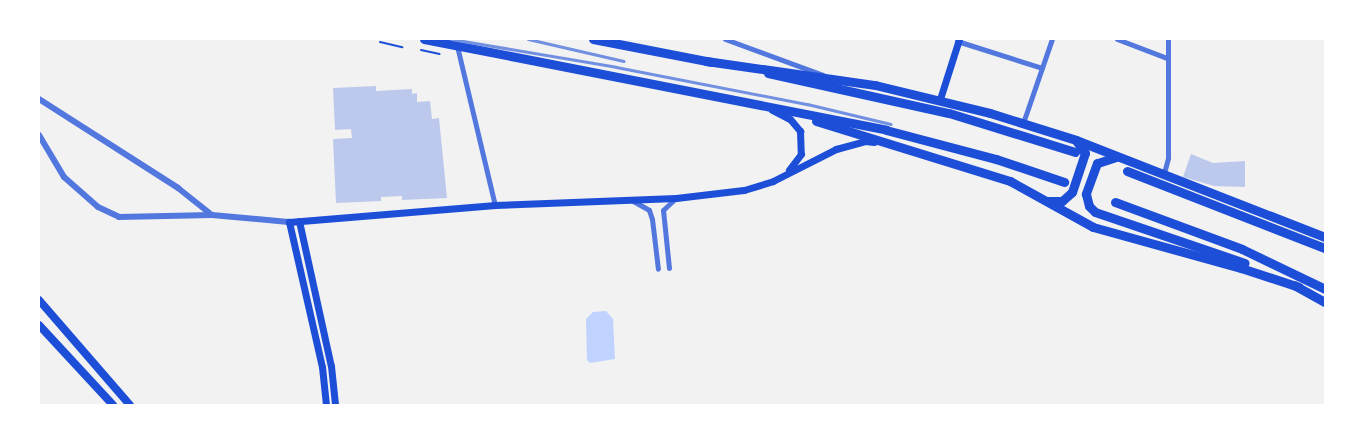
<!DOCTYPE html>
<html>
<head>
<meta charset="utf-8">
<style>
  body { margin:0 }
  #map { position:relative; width:1364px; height:444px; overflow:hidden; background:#f2f2f2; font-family:"PT Serif",serif }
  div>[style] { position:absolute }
  .water>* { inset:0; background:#bfd3fe }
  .building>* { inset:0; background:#bdc9ec }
  .path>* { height:2px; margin:-1px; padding:0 1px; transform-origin:1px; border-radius:1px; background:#1d4ed8 }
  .minor>* { height:5px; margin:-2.5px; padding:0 2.5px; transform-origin:2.5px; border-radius:2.5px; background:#5277de }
  .tertiary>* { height:6px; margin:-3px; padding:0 3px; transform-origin:3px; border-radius:3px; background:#5277de }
  .secondary>* { height:7px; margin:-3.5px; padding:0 3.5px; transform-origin:3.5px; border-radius:3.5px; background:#1d4ed8 }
  .primary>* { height:8px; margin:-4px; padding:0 4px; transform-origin:4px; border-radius:4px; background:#1d4ed8 }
  .trunk>* { height:9px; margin:-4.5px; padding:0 4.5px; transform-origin:4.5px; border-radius:4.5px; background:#1d4ed8 }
  .rail>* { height:3px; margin:-1.5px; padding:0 1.5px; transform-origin:1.5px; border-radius:1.5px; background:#7290e2 }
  span { translate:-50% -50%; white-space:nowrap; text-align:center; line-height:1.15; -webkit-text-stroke:4.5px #fff; paint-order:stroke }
  .frame { position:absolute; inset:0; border:40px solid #fff; pointer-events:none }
</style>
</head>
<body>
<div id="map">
  <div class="water">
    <i style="clip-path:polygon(606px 311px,613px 319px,615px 359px,590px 363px,587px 360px,586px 319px,593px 312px)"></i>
  </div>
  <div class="building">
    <i style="clip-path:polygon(376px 86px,376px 91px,412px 89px,412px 94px,417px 93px,417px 102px,430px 101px,432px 119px,439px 118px,447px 198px,402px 200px,402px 196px,381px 197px,381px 201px,336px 203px,333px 139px,352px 138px,351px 129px,335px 130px,333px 88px)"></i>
    <i style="clip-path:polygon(1191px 154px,1213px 163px,1245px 161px,1245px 187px,1214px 186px,1183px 177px)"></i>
  </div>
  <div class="path">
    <i style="left:380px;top:42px;width:23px;rotate:13deg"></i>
    <i style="left:421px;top:50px;width:19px;rotate:12deg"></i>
  </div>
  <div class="minor">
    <i style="left:725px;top:39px;width:104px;rotate:20.2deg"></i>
    <i style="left:1117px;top:39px;width:53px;rotate:20.8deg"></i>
    <i style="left:957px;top:41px;width:89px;rotate:17.6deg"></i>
    <i style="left:457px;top:46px;width:163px;rotate:76.6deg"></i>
    <i style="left:1023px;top:123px;width:89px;rotate:-71deg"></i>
    <i style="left:1164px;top:173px;width:16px;rotate:-75deg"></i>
    <i style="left:1168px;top:158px;width:119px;rotate:-90deg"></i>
    <i style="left:633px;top:201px;width:18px;rotate:29deg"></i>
    <i style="left:649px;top:210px;width:9px;rotate:72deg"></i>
    <i style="left:652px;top:219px;width:50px;rotate:83.2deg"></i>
    <i style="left:669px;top:268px;width:58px;rotate:-95.9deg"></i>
    <i style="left:663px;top:210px;width:18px;rotate:-43deg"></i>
  </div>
  <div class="tertiary">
    <i style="left:39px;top:99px;width:165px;rotate:32.6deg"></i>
    <i style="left:178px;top:188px;width:43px;rotate:38.5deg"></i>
    <i style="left:212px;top:215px;width:77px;rotate:5.2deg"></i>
    <i style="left:39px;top:135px;width:49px;rotate:59.2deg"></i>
    <i style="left:64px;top:177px;width:45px;rotate:41.4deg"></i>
    <i style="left:98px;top:207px;width:23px;rotate:25deg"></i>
    <i style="left:119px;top:217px;width:93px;rotate:-1.2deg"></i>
  </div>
  <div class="secondary">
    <i style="left:940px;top:99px;width:63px;rotate:-72.4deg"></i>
    <i style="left:772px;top:110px;width:20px;rotate:27deg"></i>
    <i style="left:790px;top:119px;width:16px;rotate:50deg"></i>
    <i style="left:800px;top:131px;width:23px;rotate:88deg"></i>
    <i style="left:801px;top:154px;width:20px;rotate:127deg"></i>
    <i style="left:299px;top:221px;width:148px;rotate:77.6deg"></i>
    <i style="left:331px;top:366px;width:39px;rotate:84deg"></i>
    <i style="left:326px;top:405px;width:38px;rotate:-96deg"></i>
    <i style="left:322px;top:367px;width:149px;rotate:-102.8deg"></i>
    <i style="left:289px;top:222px;width:207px;rotate:-4.7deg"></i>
    <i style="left:495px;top:205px;width:181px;rotate:-2.2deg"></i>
    <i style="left:676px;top:198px;width:68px;rotate:-6.7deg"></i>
    <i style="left:744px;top:190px;width:30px;rotate:-17deg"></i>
    <i style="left:773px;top:181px;width:71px;rotate:-26.9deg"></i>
    <i style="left:836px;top:149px;width:30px;rotate:-15deg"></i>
    <i style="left:865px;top:141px;width:9px;rotate:6deg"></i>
  </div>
  <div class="primary">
    <i style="left:39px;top:300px;width:139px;rotate:49.1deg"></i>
    <i style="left:39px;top:325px;width:109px;rotate:47.2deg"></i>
  </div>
  <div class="trunk">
    <i style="left:424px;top:39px;width:471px;rotate:11.1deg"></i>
    <i style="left:886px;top:130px;width:114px;rotate:14.8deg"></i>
    <i style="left:996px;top:159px;width:72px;rotate:18.7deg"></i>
    <i style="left:593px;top:39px;width:120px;rotate:11deg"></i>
    <i style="left:706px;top:61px;width:171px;rotate:8.1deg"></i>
    <i style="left:875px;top:85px;width:118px;rotate:13.7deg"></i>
    <i style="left:990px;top:113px;width:90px;rotate:17.4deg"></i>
    <i style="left:1076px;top:140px;width:267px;rotate:21.3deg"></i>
    <i style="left:768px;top:73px;width:185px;rotate:12.5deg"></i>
    <i style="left:949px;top:113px;width:132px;rotate:17.2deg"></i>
    <i style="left:816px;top:121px;width:203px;rotate:17.2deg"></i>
    <i style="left:1010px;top:181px;width:95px;rotate:29deg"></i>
    <i style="left:1093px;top:227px;width:154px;rotate:15.5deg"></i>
    <i style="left:1241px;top:268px;width:61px;rotate:18.1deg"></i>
    <i style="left:1116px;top:157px;width:20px;rotate:162deg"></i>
    <i style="left:1097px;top:163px;width:33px;rotate:110deg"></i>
    <i style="left:1086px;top:194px;width:12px;rotate:76deg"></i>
    <i style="left:1089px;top:206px;width:8px;rotate:45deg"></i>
    <i style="left:1095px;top:212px;width:158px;rotate:18.8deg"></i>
    <i style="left:1127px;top:171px;width:212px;rotate:21.3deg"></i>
    <i style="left:1049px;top:201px;width:13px"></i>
    <i style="left:1062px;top:201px;width:13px;rotate:-42deg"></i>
    <i style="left:1072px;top:192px;width:41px;rotate:-71.6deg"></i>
    <i style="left:1085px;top:153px;width:14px;rotate:-126deg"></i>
    <i style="left:1115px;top:202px;width:135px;rotate:20.3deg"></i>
    <i style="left:1242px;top:249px;width:92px;rotate:25.7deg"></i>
    <i style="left:1294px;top:285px;width:35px;rotate:29deg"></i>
  </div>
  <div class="rail">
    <i style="left:451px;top:39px;width:167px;rotate:9.6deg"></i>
    <i style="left:616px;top:67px;width:195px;rotate:11deg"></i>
    <i style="left:807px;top:104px;width:86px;rotate:13.4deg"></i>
    <i style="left:528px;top:39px;width:98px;rotate:13deg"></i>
  </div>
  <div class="frame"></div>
</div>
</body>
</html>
